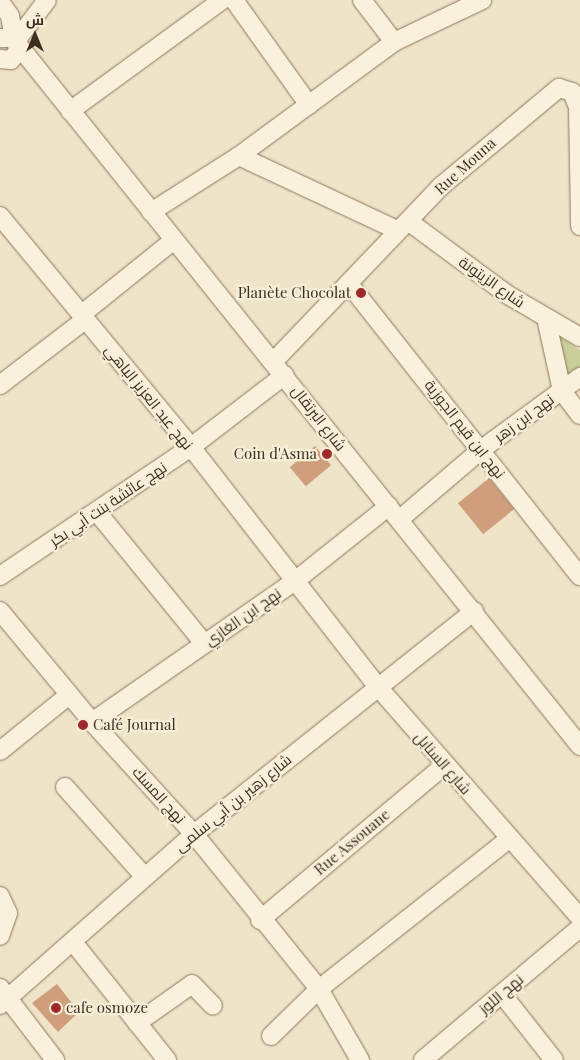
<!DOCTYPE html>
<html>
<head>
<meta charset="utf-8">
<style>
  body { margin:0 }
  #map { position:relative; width:580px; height:1060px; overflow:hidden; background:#f0e4c8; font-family:"Playfair Display",Cairo,serif }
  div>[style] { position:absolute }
  .green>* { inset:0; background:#c9cf9b }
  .building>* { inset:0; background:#cf9f7d; transform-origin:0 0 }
  .roads { filter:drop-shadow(0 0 1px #8d765c) drop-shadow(0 0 1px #8d765c) }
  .minor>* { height:18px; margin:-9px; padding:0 9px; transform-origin:9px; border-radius:9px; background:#faf1dc }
  .dots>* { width:14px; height:14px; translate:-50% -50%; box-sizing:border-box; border:2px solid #f7eed8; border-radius:50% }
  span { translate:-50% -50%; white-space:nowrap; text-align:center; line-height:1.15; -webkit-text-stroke:4.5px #f7eed8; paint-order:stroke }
  .street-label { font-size:15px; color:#3d2e20 }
  .poi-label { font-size:15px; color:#3d2e20 }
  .right { translate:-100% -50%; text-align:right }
  .left { translate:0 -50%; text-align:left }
  .north { position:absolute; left:10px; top:10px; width:50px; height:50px; -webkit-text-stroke:4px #f7eed8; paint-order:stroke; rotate:0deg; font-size:14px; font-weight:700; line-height:20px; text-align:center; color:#3d2e20 }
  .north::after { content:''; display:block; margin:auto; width:18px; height:22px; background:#3d2e20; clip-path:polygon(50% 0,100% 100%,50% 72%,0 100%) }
</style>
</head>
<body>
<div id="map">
  <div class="green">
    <i style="clip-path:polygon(556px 334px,580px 350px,580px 367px,567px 377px)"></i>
  </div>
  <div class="building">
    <i style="left:315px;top:446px;width:25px;height:33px;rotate:50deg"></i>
    <i style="left:489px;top:478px;width:40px;height:40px;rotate:51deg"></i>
    <i style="clip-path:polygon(57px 984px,79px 1012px,58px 1032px,32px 1003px)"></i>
  </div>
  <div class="roads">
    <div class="minor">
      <i style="left:234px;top:0;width:129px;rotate:54.5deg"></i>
      <i style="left:362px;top:0;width:53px;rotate:52.7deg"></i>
      <i style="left:0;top:2px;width:17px;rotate:54deg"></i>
      <i style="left:10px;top:16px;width:22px;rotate:80deg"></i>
      <i style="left:0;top:38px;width:14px"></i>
      <i style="left:14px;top:38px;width:13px;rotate:67deg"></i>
      <i style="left:19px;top:50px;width:13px;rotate:129deg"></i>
      <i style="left:11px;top:60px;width:11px;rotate:-175deg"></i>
      <i style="left:16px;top:41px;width:51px;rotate:-52.9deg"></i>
      <i style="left:19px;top:46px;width:897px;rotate:51.29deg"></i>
      <i style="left:70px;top:111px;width:188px;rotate:-36.1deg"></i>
      <i style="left:239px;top:156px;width:174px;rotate:25.1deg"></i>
      <i style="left:151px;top:212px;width:104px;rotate:-32.5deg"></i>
      <i style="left:239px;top:156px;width:192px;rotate:-36.3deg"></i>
      <i style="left:394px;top:42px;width:98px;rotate:-25.5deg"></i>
      <i style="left:0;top:216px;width:300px;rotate:50.4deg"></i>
      <i style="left:191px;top:447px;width:304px;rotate:52.1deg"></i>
      <i style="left:378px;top:687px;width:307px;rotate:48.8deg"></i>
      <i style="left:408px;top:221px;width:124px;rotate:36.5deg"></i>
      <i style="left:508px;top:295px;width:83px;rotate:30.3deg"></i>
      <i style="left:349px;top:284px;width:372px;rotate:51.7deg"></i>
      <i style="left:82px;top:314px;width:118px;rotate:-38.8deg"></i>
      <i style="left:546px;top:318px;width:75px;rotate:77.6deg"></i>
      <i style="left:562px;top:391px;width:30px;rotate:53deg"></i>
      <i style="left:274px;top:361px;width:240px;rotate:-46.3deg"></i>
      <i style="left:440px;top:187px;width:155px;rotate:-39.8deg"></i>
      <i style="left:559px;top:88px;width:14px;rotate:17deg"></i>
      <i style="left:572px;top:92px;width:16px;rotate:68deg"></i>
      <i style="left:578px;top:107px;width:119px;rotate:89deg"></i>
      <i style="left:0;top:385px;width:108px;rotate:-37.5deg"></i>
      <i style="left:97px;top:512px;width:169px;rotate:50.8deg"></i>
      <i style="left:400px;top:519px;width:108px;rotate:-40.5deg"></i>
      <i style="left:482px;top:449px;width:122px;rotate:-36.3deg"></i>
      <i style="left:0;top:576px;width:230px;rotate:-34deg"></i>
      <i style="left:191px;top:447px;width:118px;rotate:-37.5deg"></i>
      <i style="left:0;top:611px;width:144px;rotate:50.3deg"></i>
      <i style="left:92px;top:722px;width:151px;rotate:47.7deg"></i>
      <i style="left:194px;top:834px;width:199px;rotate:51.1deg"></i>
      <i style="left:319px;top:989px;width:82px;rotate:60deg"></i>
      <i style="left:92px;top:722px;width:247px;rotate:-34.8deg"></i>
      <i style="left:295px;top:581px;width:120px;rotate:-38.6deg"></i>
      <i style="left:0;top:751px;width:89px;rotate:-39.1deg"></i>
      <i style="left:65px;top:787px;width:119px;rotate:48.4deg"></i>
      <i style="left:0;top:896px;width:19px;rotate:65deg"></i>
      <i style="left:8px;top:913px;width:24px;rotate:109deg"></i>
      <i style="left:260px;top:920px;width:241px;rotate:-40deg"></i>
      <i style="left:73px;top:942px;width:151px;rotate:51.5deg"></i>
      <i style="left:0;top:988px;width:91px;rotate:52.6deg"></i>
      <i style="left:502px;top:994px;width:84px;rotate:51.8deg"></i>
      <i style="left:0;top:1005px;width:259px;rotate:-41.4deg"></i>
      <i style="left:194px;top:834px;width:358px;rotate:-38.5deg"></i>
      <i style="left:137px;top:1023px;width:67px;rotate:-35.3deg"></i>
      <i style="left:192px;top:984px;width:30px;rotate:46deg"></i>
      <i style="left:271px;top:1036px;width:67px;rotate:-44.4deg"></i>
      <i style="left:319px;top:989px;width:242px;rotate:-38.3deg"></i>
      <i style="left:423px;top:1060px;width:205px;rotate:-40.1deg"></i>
    </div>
  </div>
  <div class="dots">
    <i style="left:361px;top:293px;background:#9e2a2b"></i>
    <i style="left:327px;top:454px;background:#9e2a2b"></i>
    <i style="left:83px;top:725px;background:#9e2a2b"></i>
    <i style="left:56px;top:1008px;background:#9e2a2b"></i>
  </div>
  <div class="street-label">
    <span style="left:465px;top:166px;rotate:-42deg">Rue Mouna</span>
    <span style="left:492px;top:282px;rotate:35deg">شارع الزيتونة</span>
    <span style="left:149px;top:397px;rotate:51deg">نهج عبد العزيز الباهي</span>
    <span style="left:319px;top:418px;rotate:52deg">شارع البرتقال</span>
    <span style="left:524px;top:418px;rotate:-36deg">نهج ابن زهر</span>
    <span style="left:465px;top:429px;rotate:52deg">نهج ابن قيم الجوزية</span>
    <span style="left:108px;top:504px;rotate:-34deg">نهج عائشة بنت أبي بكر</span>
    <span style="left:243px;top:617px;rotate:-35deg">نهج ابن الغازي</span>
    <span style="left:443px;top:763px;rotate:49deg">شارع السنابل</span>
    <span style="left:159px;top:795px;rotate:48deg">نهج المسك</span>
    <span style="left:233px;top:803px;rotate:-39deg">شارع زهير بن أبي سلمى</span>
    <span style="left:352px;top:842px;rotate:-40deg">Rue Assouane</span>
    <span style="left:501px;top:994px;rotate:-40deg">نهج اللوز</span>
  </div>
  <div class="poi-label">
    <span class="right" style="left:351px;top:293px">Planète Chocolat</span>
    <span class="right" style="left:317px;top:454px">Coin d'Asma</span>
    <span class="left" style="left:93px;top:725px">Café Journal</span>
    <span class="left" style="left:66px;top:1008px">cafe osmoze</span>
  </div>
  <div class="north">ش</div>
</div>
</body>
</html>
